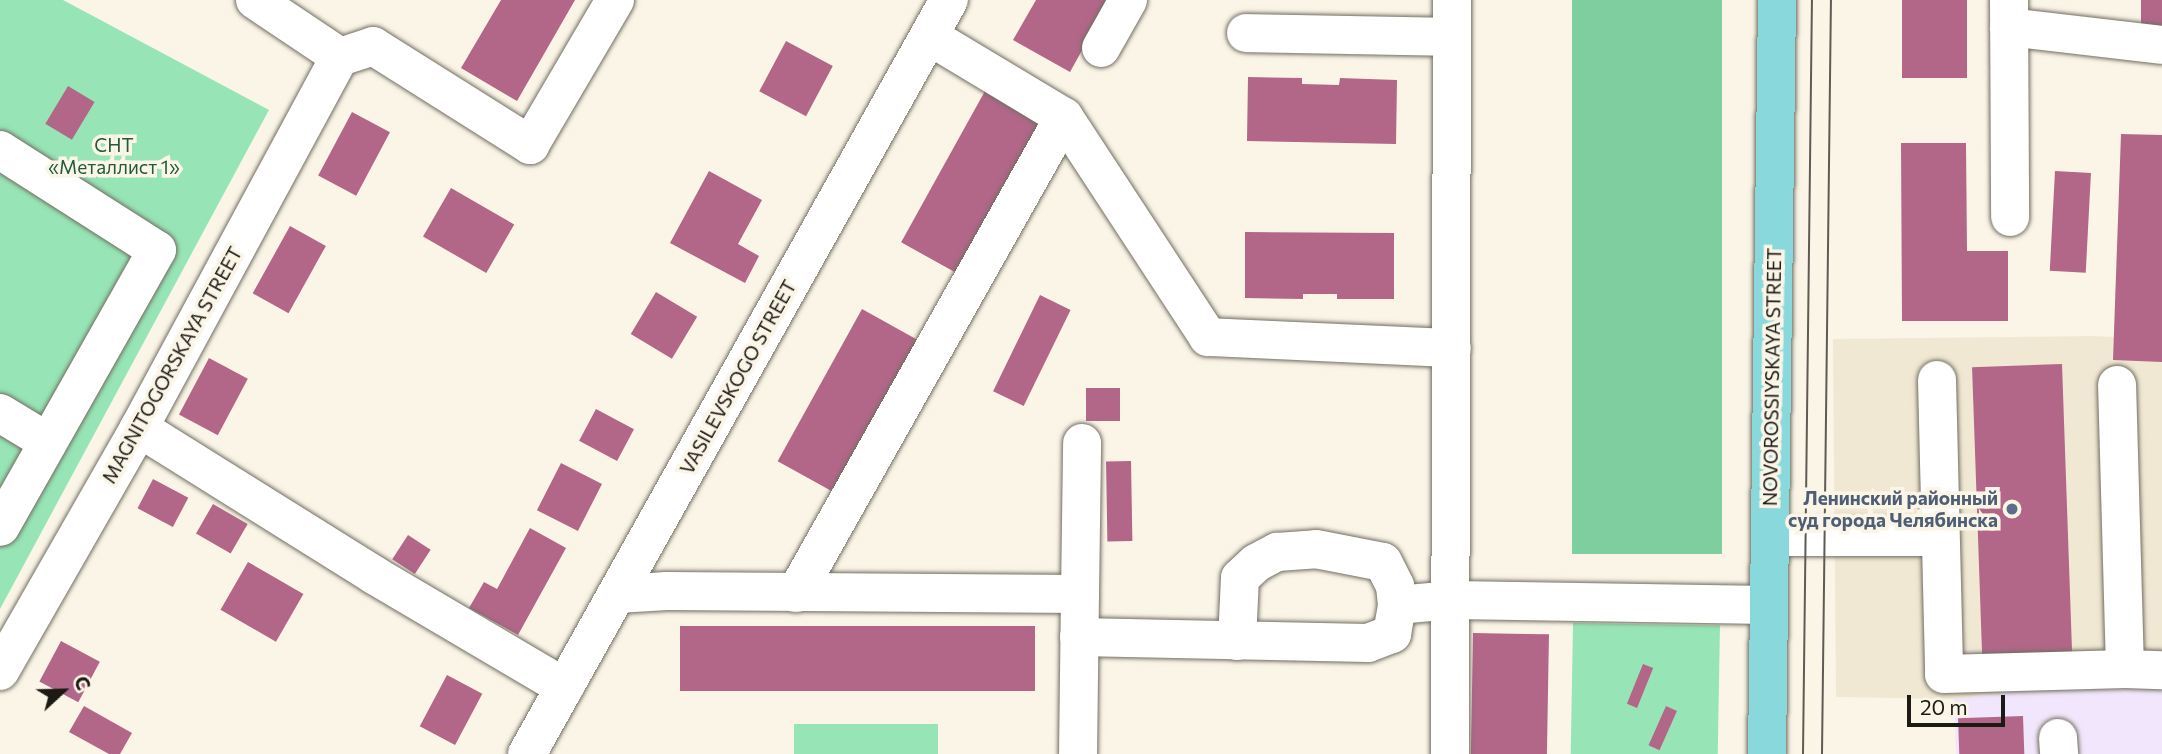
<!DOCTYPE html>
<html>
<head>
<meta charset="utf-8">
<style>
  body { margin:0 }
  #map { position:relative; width:2162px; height:754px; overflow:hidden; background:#faf5e7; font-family:Commissioner,sans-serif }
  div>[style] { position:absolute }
  .built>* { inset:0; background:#f0e8d3 }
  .industrial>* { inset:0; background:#f1e6fb }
  .green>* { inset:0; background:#97e5b6; transform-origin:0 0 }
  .forest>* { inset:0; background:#7ece9f; transform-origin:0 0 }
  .building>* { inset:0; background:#b26789; transform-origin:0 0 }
  .roads { filter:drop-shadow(0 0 2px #726e62) drop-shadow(0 0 2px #726e62) }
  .minor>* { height:38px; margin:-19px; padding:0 19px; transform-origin:19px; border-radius:19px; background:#fff }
  .major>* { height:38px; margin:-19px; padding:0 19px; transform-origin:19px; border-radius:19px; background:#89d9dc }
  .tram>* { height:2px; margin:-1px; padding:0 1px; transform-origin:1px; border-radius:1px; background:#5d5b53 }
  .dots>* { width:19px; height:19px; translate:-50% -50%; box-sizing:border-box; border:4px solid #faf5e7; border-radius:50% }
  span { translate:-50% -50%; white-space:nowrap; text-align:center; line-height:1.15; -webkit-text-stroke:7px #faf5e7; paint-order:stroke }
  .park-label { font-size:19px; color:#205b3c }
  .street-label { font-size:19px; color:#1c1a15 }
  .service-label { font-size:19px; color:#4e5e75; font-weight:700 }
  .right { translate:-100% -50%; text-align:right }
  .north { position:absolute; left:28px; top:656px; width:70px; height:70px; -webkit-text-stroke:5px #faf5e7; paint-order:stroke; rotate:68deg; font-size:19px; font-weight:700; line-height:28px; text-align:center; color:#1c1a15 }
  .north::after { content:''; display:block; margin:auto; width:24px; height:32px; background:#1c1a15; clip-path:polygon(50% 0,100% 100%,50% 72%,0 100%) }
  .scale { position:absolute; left:1907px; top:695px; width:98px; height:32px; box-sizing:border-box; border:4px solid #1c1a15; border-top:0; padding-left:9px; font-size:21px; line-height:24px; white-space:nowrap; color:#1c1a15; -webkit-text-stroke:5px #faf5e7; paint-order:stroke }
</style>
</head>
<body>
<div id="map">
  <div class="built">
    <i style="clip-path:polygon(2094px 336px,2162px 340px,2162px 673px,1954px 699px,1836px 697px,1833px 339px)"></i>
  </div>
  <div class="industrial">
    <i style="clip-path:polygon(2162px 673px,2162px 754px,1956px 754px,1954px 699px)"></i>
  </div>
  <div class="green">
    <i style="clip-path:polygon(0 0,63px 0,269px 110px,0 609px)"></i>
    <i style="left:1573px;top:623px;width:147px;height:131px;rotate:1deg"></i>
    <i style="left:794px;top:724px;width:144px;height:30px"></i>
  </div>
  <div class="forest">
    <i style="left:1572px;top:0;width:150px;height:554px"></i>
  </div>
  <div class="building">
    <i style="clip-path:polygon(501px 0,575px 0,517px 101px,461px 68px)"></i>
    <i style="clip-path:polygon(1036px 0,1110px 0,1070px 72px,1013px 40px)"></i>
    <i style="left:1902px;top:0;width:65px;height:78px"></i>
    <i style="left:2141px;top:0;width:21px;height:33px"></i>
    <i style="left:786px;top:41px;width:53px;height:57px;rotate:28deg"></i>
    <i style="clip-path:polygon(1248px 77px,1302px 78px,1302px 84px,1339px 85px,1340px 78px,1397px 80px,1396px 144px,1247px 141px)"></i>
    <i style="left:68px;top:86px;width:31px;height:44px;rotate:31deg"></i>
    <i style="left:985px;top:91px;width:73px;height:173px;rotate:29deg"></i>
    <i style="left:352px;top:112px;width:43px;height:72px;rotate:28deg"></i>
    <i style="clip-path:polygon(2121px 134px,2162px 135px,2162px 362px,2113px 360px)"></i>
    <i style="clip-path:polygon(1901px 143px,1966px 143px,1967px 251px,2008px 251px,2008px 321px,1902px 321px)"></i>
    <i style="clip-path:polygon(709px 171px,762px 200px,738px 244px,759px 256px,745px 283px,670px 243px)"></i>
    <i style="left:2055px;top:171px;width:36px;height:100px;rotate:3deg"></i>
    <i style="left:451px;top:188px;width:73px;height:56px;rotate:30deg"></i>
    <i style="left:290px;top:226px;width:41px;height:77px;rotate:29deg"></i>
    <i style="clip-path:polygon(1245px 232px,1394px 233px,1394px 299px,1337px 299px,1337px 294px,1303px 294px,1303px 299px,1245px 298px)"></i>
    <i style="left:656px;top:292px;width:48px;height:49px;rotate:31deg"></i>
    <i style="left:1040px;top:295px;width:34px;height:107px;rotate:26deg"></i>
    <i style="left:862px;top:309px;width:73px;height:174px;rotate:29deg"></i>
    <i style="left:209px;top:358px;width:44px;height:64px;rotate:28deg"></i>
    <i style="left:2062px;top:364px;width:295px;height:90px;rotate:88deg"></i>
    <i style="left:1086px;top:388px;width:34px;height:33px"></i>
    <i style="left:596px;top:409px;width:43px;height:36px;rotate:28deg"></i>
    <i style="left:1131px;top:461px;width:80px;height:25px;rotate:89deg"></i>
    <i style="left:561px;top:463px;width:46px;height:53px;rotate:27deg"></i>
    <i style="left:153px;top:479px;width:40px;height:33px;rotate:28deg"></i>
    <i style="left:213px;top:504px;width:40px;height:34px;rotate:30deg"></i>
    <i style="clip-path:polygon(530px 528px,566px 548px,518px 635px,469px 608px,484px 582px,497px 589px)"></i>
    <i style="left:408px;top:535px;width:27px;height:29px;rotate:33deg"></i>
    <i style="left:248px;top:562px;width:64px;height:55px;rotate:30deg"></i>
    <i style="left:680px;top:626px;width:355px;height:65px"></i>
    <i style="left:1473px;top:633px;width:76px;height:121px;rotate:1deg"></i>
    <i style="left:61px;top:641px;width:44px;height:46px;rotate:28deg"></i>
    <i style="left:1643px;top:664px;width:11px;height:43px;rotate:22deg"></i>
    <i style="left:447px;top:675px;width:40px;height:58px;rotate:28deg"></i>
    <i style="clip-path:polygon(84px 706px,132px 733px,120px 754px,109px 754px,69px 732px)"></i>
    <i style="left:1666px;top:706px;width:12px;height:43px;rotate:24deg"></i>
    <i style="left:2023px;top:716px;width:38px;height:65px;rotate:88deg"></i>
  </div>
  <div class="roads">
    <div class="minor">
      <i style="left:255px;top:0;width:102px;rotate:33.8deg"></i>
      <i style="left:340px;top:57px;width:35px;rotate:-18deg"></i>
      <i style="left:373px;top:46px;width:186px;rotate:32.2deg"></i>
      <i style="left:530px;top:145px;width:168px;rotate:-59.6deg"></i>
      <i style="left:2009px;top:0;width:217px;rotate:89.7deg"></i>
      <i style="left:2009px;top:27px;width:154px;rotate:6.7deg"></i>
      <i style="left:1246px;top:33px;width:205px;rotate:1.1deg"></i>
      <i style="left:929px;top:36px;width:157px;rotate:31deg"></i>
      <i style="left:1064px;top:117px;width:263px;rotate:56.8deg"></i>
      <i style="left:1208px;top:337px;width:244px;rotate:2.6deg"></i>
      <i style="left:1101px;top:48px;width:55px;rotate:-60.6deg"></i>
      <i style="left:0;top:150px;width:186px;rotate:32.5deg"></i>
      <i style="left:157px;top:250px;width:318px;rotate:119.5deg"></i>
      <i style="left:1937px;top:380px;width:294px;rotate:88.6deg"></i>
      <i style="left:1944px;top:674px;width:181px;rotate:-1.6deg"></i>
      <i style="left:2125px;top:669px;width:284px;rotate:-91.6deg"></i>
      <i style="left:0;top:413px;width:56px;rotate:31.1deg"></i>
      <i style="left:139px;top:428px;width:277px;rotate:32deg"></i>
      <i style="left:374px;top:575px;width:221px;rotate:30.5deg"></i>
      <i style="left:1770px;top:537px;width:170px"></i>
      <i style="left:796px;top:593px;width:546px;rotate:-60.62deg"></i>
      <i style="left:617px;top:594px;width:50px;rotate:-3.4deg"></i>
      <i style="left:667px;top:591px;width:413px;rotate:0.4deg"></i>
      <i style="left:1080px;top:594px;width:160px;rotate:90.7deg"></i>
      <i style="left:1080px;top:594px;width:151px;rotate:-89.2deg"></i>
      <i style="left:1079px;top:637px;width:289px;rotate:1.2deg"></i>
      <i style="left:1368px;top:643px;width:26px;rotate:-21deg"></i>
      <i style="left:1392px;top:634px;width:29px;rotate:-80deg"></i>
      <i style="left:1397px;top:605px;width:56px;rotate:-5.1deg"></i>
      <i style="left:1453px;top:600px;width:316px;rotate:0.9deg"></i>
      <i style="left:1237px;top:641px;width:63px;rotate:-87.3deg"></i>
      <i style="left:1240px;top:578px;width:22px;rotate:-43deg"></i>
      <i style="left:1256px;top:563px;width:24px;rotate:-28deg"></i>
      <i style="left:1277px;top:552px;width:39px;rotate:-4deg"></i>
      <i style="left:1316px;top:549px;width:68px;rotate:11deg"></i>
      <i style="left:1383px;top:562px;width:27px;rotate:63deg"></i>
      <i style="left:1395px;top:586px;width:19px;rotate:84deg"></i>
      <i style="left:2125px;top:669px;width:37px;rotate:2deg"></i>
      <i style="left:0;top:671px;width:280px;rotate:-60.2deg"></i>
      <i style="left:139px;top:428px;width:422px;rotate:-61.6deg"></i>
      <i style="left:2058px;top:738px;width:16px;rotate:86deg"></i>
      <i style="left:527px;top:754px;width:864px;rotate:-60.77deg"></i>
      <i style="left:1450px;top:754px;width:754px;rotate:-89.85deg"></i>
    </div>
    <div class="major">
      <i style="left:1767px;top:754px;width:754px;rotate:-89.24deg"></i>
    </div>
  </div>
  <div class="tram">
    <i style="left:1803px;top:754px;width:754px;rotate:-89.32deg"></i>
    <i style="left:1822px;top:754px;width:754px;rotate:-89.32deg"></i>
  </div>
  <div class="dots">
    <i style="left:2012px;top:509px;background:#5c6f8a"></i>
  </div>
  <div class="park-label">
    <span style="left:114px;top:156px">СНТ<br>«Металлист 1»</span>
  </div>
  <div class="street-label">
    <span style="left:172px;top:365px;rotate:-61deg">MAGNITOGORSKAYA STREET</span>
    <span style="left:738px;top:377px;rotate:-61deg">VASILEVSKOGO STREET</span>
    <span style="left:1772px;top:377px;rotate:-89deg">NOVOROSSIYSKAYA STREET</span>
  </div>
  <div class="service-label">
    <span class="right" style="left:1998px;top:509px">Ленинский районный<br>суд города Челябинска</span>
  </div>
  <div class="north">С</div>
  <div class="scale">20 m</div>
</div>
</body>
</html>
